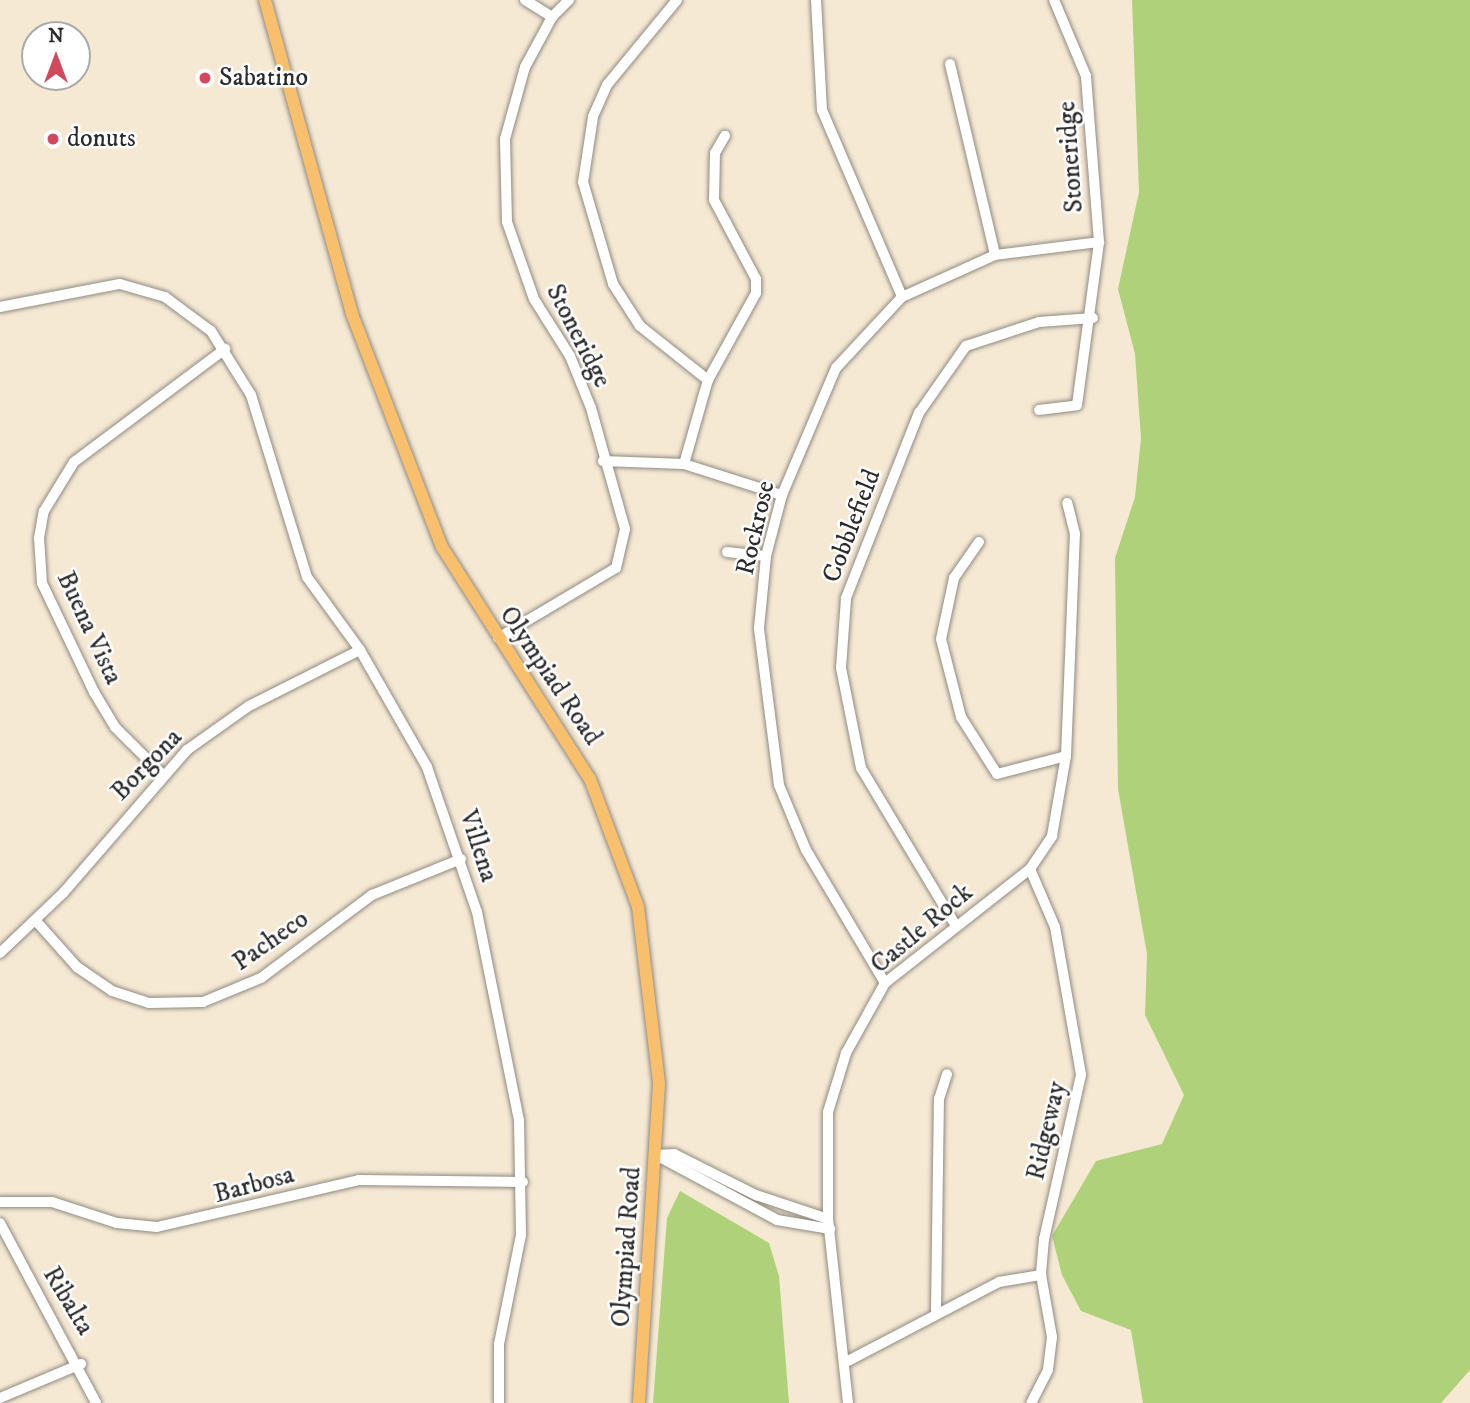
<!DOCTYPE html>
<html>
<head>
<meta charset="utf-8">
<style>
  body { margin:0 }
  #map { position:relative; width:1470px; height:1403px; overflow:hidden; background:#f5e9d4; font-family:"IM FELL DW Pica",serif }
  div>[style] { position:absolute }
  .green>* { inset:0; background:#afd179 }
  .roads { filter:drop-shadow(0 0 2px #908a80) drop-shadow(0 0 2px #908a80) }
  .minor>* { height:10px; margin:-5px; padding:0 5px; transform-origin:5px; border-radius:5px; background:#fff }
  .major>* { height:12px; margin:-6px; padding:0 6px; transform-origin:6px; border-radius:6px; background:#f8bf6c }
  .dots>* { width:19px; height:19px; translate:-50% -50%; box-sizing:border-box; border:4px solid #fff; border-radius:50% }
  span { translate:-50% -50%; white-space:nowrap; text-align:center; line-height:1.15; -webkit-text-stroke:5px #fff; paint-order:stroke }
  .poi-label { font-size:26px; color:#2b2b2b }
  .left { translate:0 -50%; text-align:left }
  .street-label { font-size:26px; color:#2b2b2b }
  .north { position:absolute; left:21px; top:21px; width:70px; height:70px; box-sizing:border-box; background:#fff; border:2px solid #aaa; border-radius:50%; rotate:0deg; font-size:19px; font-weight:700; line-height:28px; text-align:center; color:#2b2b2b }
  .north::after { content:''; display:block; margin:auto; width:24px; height:32px; background:#d1495b; clip-path:polygon(50% 0,100% 100%,50% 72%,0 100%) }
</style>
</head>
<body>
<div id="map">
  <div class="green">
    <i style="clip-path:polygon(1132px 0,1470px 0,1470px 1370px,1441px 1403px,1143px 1403px,1131px 1330px,1081px 1311px,1062px 1275px,1052px 1236px,1096px 1161px,1162px 1144px,1184px 1095px,1145px 1015px,1147px 954px,1118px 789px,1115px 558px,1135px 497px,1141px 438px,1135px 354px,1118px 289px,1139px 192px)"></i>
    <i style="clip-path:polygon(680px 1191px,769px 1243px,779px 1276px,789px 1403px,653px 1403px,667px 1218px)"></i>
  </div>
  <div class="roads">
    <div class="minor">
      <i style="left:525px;top:0;width:32px;rotate:32deg"></i>
      <i style="left:677px;top:0;width:110px;rotate:129.5deg"></i>
      <i style="left:607px;top:85px;width:35px;rotate:114deg"></i>
      <i style="left:593px;top:117px;width:66px;rotate:98.7deg"></i>
      <i style="left:583px;top:182px;width:106px;rotate:73.6deg"></i>
      <i style="left:613px;top:284px;width:50px;rotate:57.3deg"></i>
      <i style="left:640px;top:326px;width:87px;rotate:38.5deg"></i>
      <i style="left:816px;top:0;width:110px;rotate:86.9deg"></i>
      <i style="left:822px;top:110px;width:203px;rotate:66.8deg"></i>
      <i style="left:950px;top:64px;width:196px;rotate:76.7deg"></i>
      <i style="left:0;top:307px;width:122px;rotate:-10.9deg"></i>
      <i style="left:120px;top:284px;width:47px;rotate:16.1deg"></i>
      <i style="left:165px;top:297px;width:57px;rotate:36.5deg"></i>
      <i style="left:211px;top:331px;width:75px;rotate:58deg"></i>
      <i style="left:251px;top:395px;width:190px;rotate:72.9deg"></i>
      <i style="left:307px;top:577px;width:90px;rotate:54deg"></i>
      <i style="left:360px;top:650px;width:135px;rotate:60.2deg"></i>
      <i style="left:427px;top:767px;width:153px;rotate:71deg"></i>
      <i style="left:477px;top:912px;width:212px;rotate:78.6deg"></i>
      <i style="left:519px;top:1120px;width:115px;rotate:89deg"></i>
      <i style="left:521px;top:1235px;width:111px;rotate:101.4deg"></i>
      <i style="left:499px;top:1344px;width:59px;rotate:90deg"></i>
      <i style="left:1039px;top:410px;width:38px;rotate:-7deg"></i>
      <i style="left:1077px;top:405px;width:164px;rotate:-82.3deg"></i>
      <i style="left:1099px;top:242px;width:167px;rotate:-94.5deg"></i>
      <i style="left:1086px;top:76px;width:82px;rotate:-112.8deg"></i>
      <i style="left:603px;top:461px;width:81px;rotate:2.1deg"></i>
      <i style="left:684px;top:464px;width:103px;rotate:17.6deg"></i>
      <i style="left:684px;top:464px;width:87px;rotate:-74.1deg"></i>
      <i style="left:708px;top:380px;width:99px;rotate:-61.1deg"></i>
      <i style="left:756px;top:293px;width:14px;rotate:-90deg"></i>
      <i style="left:756px;top:279px;width:89px;rotate:-118deg"></i>
      <i style="left:714px;top:200px;width:47px;rotate:-88.8deg"></i>
      <i style="left:715px;top:153px;width:20px;rotate:-60deg"></i>
      <i style="left:979px;top:542px;width:44px;rotate:124.8deg"></i>
      <i style="left:954px;top:578px;width:62px;rotate:102deg"></i>
      <i style="left:941px;top:639px;width:81px;rotate:75.6deg"></i>
      <i style="left:961px;top:717px;width:67px;rotate:57.7deg"></i>
      <i style="left:997px;top:774px;width:71px;rotate:-14.6deg"></i>
      <i style="left:727px;top:552px;width:39px;rotate:6deg"></i>
      <i style="left:498px;top:638px;width:137px;rotate:-30.7deg"></i>
      <i style="left:616px;top:568px;width:40px;rotate:-77deg"></i>
      <i style="left:625px;top:529px;width:126px;rotate:-105.7deg"></i>
      <i style="left:591px;top:408px;width:56px;rotate:-112deg"></i>
      <i style="left:570px;top:356px;width:67px;rotate:-122.3deg"></i>
      <i style="left:534px;top:299px;width:82px;rotate:-109.3deg"></i>
      <i style="left:507px;top:222px;width:83px;rotate:-91.4deg"></i>
      <i style="left:505px;top:139px;width:75px;rotate:-74.5deg"></i>
      <i style="left:525px;top:67px;width:57px;rotate:-61.6deg"></i>
      <i style="left:552px;top:17px;width:24px;rotate:-45deg"></i>
      <i style="left:163px;top:775px;width:68px;rotate:-135deg"></i>
      <i style="left:115px;top:727px;width:41px;rotate:-121deg"></i>
      <i style="left:94px;top:692px;width:121px;rotate:-115.5deg"></i>
      <i style="left:42px;top:583px;width:45px;rotate:-93.8deg"></i>
      <i style="left:39px;top:538px;width:27px;rotate:-80deg"></i>
      <i style="left:44px;top:511px;width:57px;rotate:-58.5deg"></i>
      <i style="left:74px;top:462px;width:189px;rotate:-36.8deg"></i>
      <i style="left:1030px;top:869px;width:63px;rotate:66.7deg"></i>
      <i style="left:1055px;top:927px;width:150px;rotate:80deg"></i>
      <i style="left:1081px;top:1075px;width:168px;rotate:102.7deg"></i>
      <i style="left:1044px;top:1239px;width:36px;rotate:95deg"></i>
      <i style="left:1041px;top:1275px;width:63px;rotate:79.9deg"></i>
      <i style="left:1052px;top:1337px;width:33px;rotate:97deg"></i>
      <i style="left:1048px;top:1370px;width:37px;rotate:117deg"></i>
      <i style="left:36px;top:921px;width:62px;rotate:48.3deg"></i>
      <i style="left:77px;top:967px;width:42px;rotate:34.4deg"></i>
      <i style="left:112px;top:991px;width:39px;rotate:18deg"></i>
      <i style="left:149px;top:1003px;width:54px;rotate:-1.1deg"></i>
      <i style="left:203px;top:1002px;width:63px;rotate:-22.5deg"></i>
      <i style="left:261px;top:978px;width:139px;rotate:-36.8deg"></i>
      <i style="left:372px;top:895px;width:96px;rotate:-22deg"></i>
      <i style="left:956px;top:926px;width:184px;rotate:-121deg"></i>
      <i style="left:861px;top:768px;width:102px;rotate:-101.3deg"></i>
      <i style="left:841px;top:668px;width:70px;rotate:-85.9deg"></i>
      <i style="left:846px;top:598px;width:199px;rotate:-68.5deg"></i>
      <i style="left:919px;top:413px;width:82px;rotate:-55deg"></i>
      <i style="left:966px;top:346px;width:77px;rotate:-18.2deg"></i>
      <i style="left:1039px;top:322px;width:54px;rotate:-4.2deg"></i>
      <i style="left:0;top:953px;width:88px;rotate:-43.6deg"></i>
      <i style="left:64px;top:892px;width:188px;rotate:-49.1deg"></i>
      <i style="left:187px;top:750px;width:76px;rotate:-35.4deg"></i>
      <i style="left:249px;top:706px;width:124px;rotate:-26.8deg"></i>
      <i style="left:885px;top:983px;width:155px;rotate:-120.7deg"></i>
      <i style="left:806px;top:850px;width:70px;rotate:-112.6deg"></i>
      <i style="left:779px;top:785px;width:158px;rotate:-97.3deg"></i>
      <i style="left:759px;top:628px;width:72px;rotate:-84.4deg"></i>
      <i style="left:766px;top:556px;width:63px;rotate:-75.3deg"></i>
      <i style="left:782px;top:495px;width:138px;rotate:-67deg"></i>
      <i style="left:836px;top:368px;width:97px;rotate:-47.1deg"></i>
      <i style="left:902px;top:297px;width:102px;rotate:-24.3deg"></i>
      <i style="left:995px;top:255px;width:105px;rotate:-7.1deg"></i>
      <i style="left:656px;top:1155px;width:137px;rotate:28.2deg"></i>
      <i style="left:777px;top:1220px;width:54px;rotate:9.6deg"></i>
      <i style="left:656px;top:1155px;width:18px;rotate:-3deg"></i>
      <i style="left:674px;top:1154px;width:92px;rotate:26.6deg"></i>
      <i style="left:756px;top:1195px;width:76px;rotate:18.4deg"></i>
      <i style="left:0;top:1202px;width:52px"></i>
      <i style="left:52px;top:1202px;width:68px;rotate:17.9deg"></i>
      <i style="left:117px;top:1223px;width:40px;rotate:5.7deg"></i>
      <i style="left:157px;top:1227px;width:207px;rotate:-13.1deg"></i>
      <i style="left:359px;top:1180px;width:164px;rotate:0.7deg"></i>
      <i style="left:0;top:1223px;width:204px;rotate:61.9deg"></i>
      <i style="left:936px;top:1310px;width:211px;rotate:-89.2deg"></i>
      <i style="left:939px;top:1099px;width:26px;rotate:-72deg"></i>
      <i style="left:846px;top:1362px;width:173px;rotate:-27.6deg"></i>
      <i style="left:999px;top:1282px;width:43px;rotate:-9.5deg"></i>
      <i style="left:0;top:1398px;width:88px;rotate:-22.8deg"></i>
      <i style="left:848px;top:1403px;width:185px;rotate:-96.2deg"></i>
      <i style="left:828px;top:1219px;width:107px;rotate:-90deg"></i>
      <i style="left:828px;top:1112px;width:62px;rotate:-73deg"></i>
      <i style="left:846px;top:1053px;width:80px;rotate:-60.9deg"></i>
      <i style="left:885px;top:983px;width:184px;rotate:-38.2deg"></i>
      <i style="left:1030px;top:869px;width:40px;rotate:-56deg"></i>
      <i style="left:1052px;top:836px;width:81px;rotate:-80.1deg"></i>
      <i style="left:1066px;top:756px;width:222px;rotate:-87.7deg"></i>
      <i style="left:1075px;top:534px;width:32px;rotate:-104deg"></i>
    </div>
    <div class="major">
      <i style="left:265px;top:0;width:326px;rotate:74.5deg"></i>
      <i style="left:352px;top:314px;width:250px;rotate:68.9deg"></i>
      <i style="left:442px;top:547px;width:275px;rotate:57.5deg"></i>
      <i style="left:590px;top:779px;width:137px;rotate:69.4deg"></i>
      <i style="left:638px;top:907px;width:178px;rotate:83.2deg"></i>
      <i style="left:659px;top:1084px;width:320px;rotate:93.6deg"></i>
    </div>
  </div>
  <div class="dots">
    <i style="left:205px;top:78px;background:#d1495b"></i>
    <i style="left:53px;top:139px;background:#d1495b"></i>
  </div>
  <div class="poi-label">
    <span class="left" style="left:219px;top:78px">Sabatino</span>
    <span class="left" style="left:67px;top:139px">donuts</span>
  </div>
  <div class="street-label">
    <span style="left:1071px;top:157px;rotate:-94deg">Stoneridge</span>
    <span style="left:578px;top:336px;rotate:63deg">Stoneridge</span>
    <span style="left:852px;top:526px;rotate:-69deg">Cobblefield</span>
    <span style="left:756px;top:528px;rotate:-77deg">Rockrose</span>
    <span style="left:89px;top:628px;rotate:65deg">Buena Vista</span>
    <span style="left:550px;top:676px;rotate:56deg">Olympiad Road</span>
    <span style="left:147px;top:765px;rotate:-46deg">Borgona</span>
    <span style="left:478px;top:846px;rotate:72deg">Villena</span>
    <span style="left:922px;top:929px;rotate:-40deg">Castle Rock</span>
    <span style="left:271px;top:941px;rotate:-35deg">Pacheco</span>
    <span style="left:1047px;top:1131px;rotate:-77deg">Ridgeway</span>
    <span style="left:254px;top:1185px;rotate:-15deg">Barbosa</span>
    <span style="left:627px;top:1247px;rotate:-86deg">Olympiad Road</span>
    <span style="left:68px;top:1301px;rotate:59deg">Ribalta</span>
  </div>
  <div class="north">N</div>
</div>
</body>
</html>
